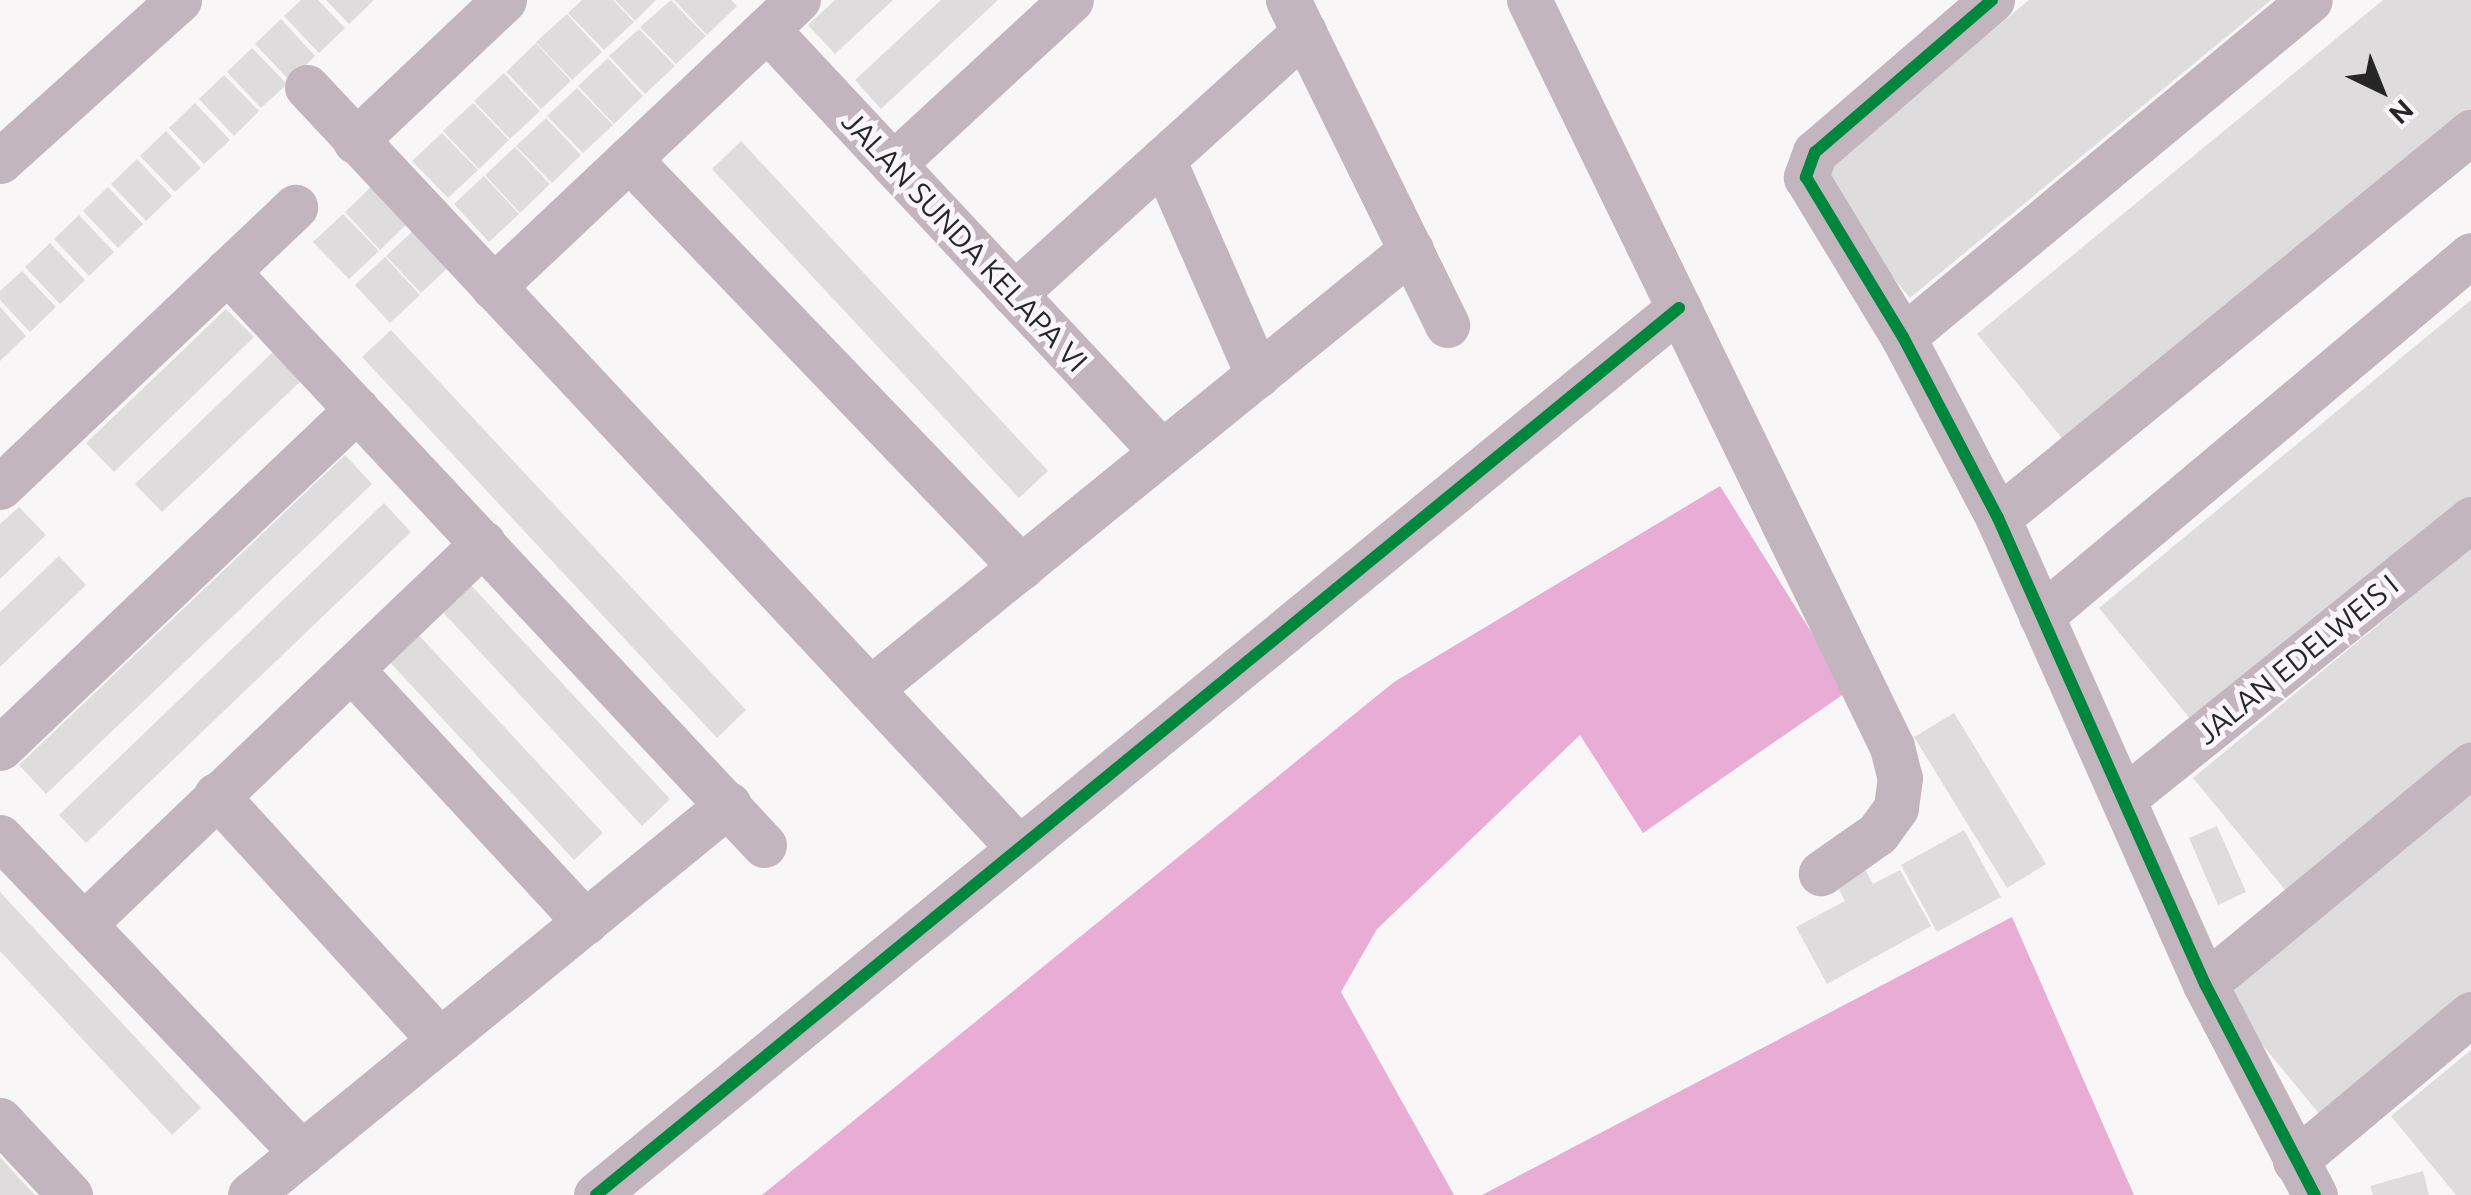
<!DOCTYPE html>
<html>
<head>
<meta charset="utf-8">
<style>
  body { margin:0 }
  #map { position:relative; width:2471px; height:1195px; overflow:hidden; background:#f8f6f7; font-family:Ubuntu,sans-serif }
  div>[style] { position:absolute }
  .water>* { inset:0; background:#e8acd5 }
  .building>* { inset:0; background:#dedcdd }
  .street>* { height:45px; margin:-22.5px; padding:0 22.5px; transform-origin:22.5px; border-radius:22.5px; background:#c2b5bd }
  .cycleway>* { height:12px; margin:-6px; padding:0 6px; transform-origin:6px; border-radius:6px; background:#00873e }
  span { translate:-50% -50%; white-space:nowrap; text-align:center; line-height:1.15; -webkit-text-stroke:10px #f9f5f8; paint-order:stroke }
  .street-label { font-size:30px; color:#272627 }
  .north { position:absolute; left:2331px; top:40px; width:100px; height:100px; -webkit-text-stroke:8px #f9f5f8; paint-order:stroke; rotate:137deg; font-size:28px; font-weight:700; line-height:40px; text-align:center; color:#272627 }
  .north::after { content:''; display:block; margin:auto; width:35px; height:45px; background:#272627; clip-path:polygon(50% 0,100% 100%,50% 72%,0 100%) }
</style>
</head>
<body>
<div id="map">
  <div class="water">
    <div style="clip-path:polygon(1720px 486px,1848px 691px,1643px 833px,1580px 735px,1377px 929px,1341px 992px,1454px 1195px,762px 1195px,1394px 682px)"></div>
    <div style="clip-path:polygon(2012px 917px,2134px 1195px,1482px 1195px)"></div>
  </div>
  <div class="building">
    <div style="clip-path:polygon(301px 0,318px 0,345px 28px,319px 53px,284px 16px)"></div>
    <div style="clip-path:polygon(326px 0,374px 0,349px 24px)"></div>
    <div style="clip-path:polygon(582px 0,613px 0,634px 22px,604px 50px,568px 13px)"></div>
    <div style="clip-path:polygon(615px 0,656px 0,635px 21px)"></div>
    <div style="clip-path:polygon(671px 0,706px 36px,676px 64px,640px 27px)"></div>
    <div style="clip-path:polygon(674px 0,731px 0,737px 6px,707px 35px)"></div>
    <div style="clip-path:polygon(835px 0,893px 0,835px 54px,808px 25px)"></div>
    <div style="clip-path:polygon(941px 0,998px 0,881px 109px,855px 80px)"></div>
    <div style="clip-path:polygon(2029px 0,2271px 0,1910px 298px,1813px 179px)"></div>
    <div style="clip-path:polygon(2383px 0,2471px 0,2471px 127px,2074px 453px,1977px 334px)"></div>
    <div style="clip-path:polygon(567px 14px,602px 52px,572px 80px,536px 42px)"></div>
    <div style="clip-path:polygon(281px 19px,315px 56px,290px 81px,255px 44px)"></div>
    <div style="clip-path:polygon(639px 29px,675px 66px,645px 94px,609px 56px)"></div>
    <div style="clip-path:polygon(536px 43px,571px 81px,541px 109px,506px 72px)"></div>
    <div style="clip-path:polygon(252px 48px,287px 84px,261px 108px,227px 72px)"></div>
    <div style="clip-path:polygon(608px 58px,643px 96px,614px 124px,578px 86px)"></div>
    <div style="clip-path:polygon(504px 73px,540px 111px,510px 139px,474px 101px)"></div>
    <div style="clip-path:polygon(224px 75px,259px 111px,234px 136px,199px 99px)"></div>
    <div style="clip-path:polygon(577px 88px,613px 125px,583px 153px,547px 116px)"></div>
    <div style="clip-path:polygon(195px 103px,230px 140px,204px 164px,169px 128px)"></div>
    <div style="clip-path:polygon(473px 103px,509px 140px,479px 169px,443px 131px)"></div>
    <div style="clip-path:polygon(546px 118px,581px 155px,552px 183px,516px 146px)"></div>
    <div style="clip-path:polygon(166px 131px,201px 168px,175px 192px,140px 156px)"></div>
    <div style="clip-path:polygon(442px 133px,478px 170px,448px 198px,412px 161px)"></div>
    <div style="clip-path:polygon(741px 141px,1048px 471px,1019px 498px,712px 169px)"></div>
    <div style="clip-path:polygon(515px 147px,550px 184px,520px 213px,485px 175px)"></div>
    <div style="clip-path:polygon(137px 159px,172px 196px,146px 221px,111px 184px)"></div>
    <div style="clip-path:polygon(484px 176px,519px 214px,489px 242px,454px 204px)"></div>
    <div style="clip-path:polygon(374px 184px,410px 221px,380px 250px,345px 212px)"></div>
    <div style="clip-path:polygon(108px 187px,143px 224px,118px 248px,83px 211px)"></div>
    <div style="clip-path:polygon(343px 214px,379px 251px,349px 279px,313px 242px)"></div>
    <div style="clip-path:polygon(79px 215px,114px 252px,89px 276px,54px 239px)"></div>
    <div style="clip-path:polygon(416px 228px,451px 265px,421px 293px,386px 256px)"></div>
    <div style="clip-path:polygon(50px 243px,85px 280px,60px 304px,25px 267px)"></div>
    <div style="clip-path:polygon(385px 257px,420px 295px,390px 323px,355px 285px)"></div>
    <div style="clip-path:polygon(22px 271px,56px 307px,30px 332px,0 300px,0 291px)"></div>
    <div style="clip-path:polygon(2471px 300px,2471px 500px,2196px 726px,2099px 608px)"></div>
    <div style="clip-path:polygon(0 307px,26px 336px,0 361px)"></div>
    <div style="clip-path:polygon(226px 309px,254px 337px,114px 472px,86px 443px)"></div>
    <div style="clip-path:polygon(391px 330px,746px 710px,717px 738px,362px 357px)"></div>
    <div style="clip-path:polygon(275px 350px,303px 379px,162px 512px,135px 484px)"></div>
    <div style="clip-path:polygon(345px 455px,372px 484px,46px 794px,19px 765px)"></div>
    <div style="clip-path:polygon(384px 503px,411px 532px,86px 843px,59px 815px)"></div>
    <div style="clip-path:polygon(19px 507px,46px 535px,0 579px,0 524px)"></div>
    <div style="clip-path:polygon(2471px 548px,2471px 747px,2290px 896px,2193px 778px)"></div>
    <div style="clip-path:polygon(59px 556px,86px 585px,0 667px,0 612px)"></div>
    <div style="clip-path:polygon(468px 582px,670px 799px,642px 826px,440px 609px)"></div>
    <div style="clip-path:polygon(414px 630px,603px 833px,574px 860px,385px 657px)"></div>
    <div style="clip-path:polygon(1954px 713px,2046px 864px,2007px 888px,1914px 737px)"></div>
    <div style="clip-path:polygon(2471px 793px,2471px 993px,2321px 1116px,2223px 997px)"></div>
    <div style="clip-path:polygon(2217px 826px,2246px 892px,2218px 905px,2189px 838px)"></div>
    <div style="clip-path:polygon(1964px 830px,2001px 897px,1937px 932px,1901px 865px)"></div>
    <div style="clip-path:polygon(1864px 868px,1873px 884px,1900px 870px,1931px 926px,1827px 984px,1796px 927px,1845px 901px,1836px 884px)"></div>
    <div style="clip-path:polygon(0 892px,201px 1108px,172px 1135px,0 951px)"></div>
    <div style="clip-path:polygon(2471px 1050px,2471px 1195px,2456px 1195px,2391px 1116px)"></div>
    <div style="clip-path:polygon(0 1157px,18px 1177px,35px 1195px,0 1195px)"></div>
    <div style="clip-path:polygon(2423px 1171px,2429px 1195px,2373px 1195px,2370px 1186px)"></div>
  </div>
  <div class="street">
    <div style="left:1288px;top:0;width:362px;rotate:63.9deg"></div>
    <div style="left:1529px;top:0;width:831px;rotate:64.08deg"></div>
    <div style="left:1892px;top:747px;width:32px;rotate:76deg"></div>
    <div style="left:1900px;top:778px;width:30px;rotate:98deg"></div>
    <div style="left:1896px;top:808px;width:31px;rotate:126deg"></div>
    <div style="left:1878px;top:833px;width:70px;rotate:144.9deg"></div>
    <div style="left:1992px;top:0;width:233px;rotate:139.3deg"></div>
    <div style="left:1815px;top:152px;width:27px;rotate:110deg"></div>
    <div style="left:1806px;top:177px;width:187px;rotate:58.8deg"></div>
    <div style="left:1903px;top:337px;width:204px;rotate:62.3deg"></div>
    <div style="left:1998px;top:518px;width:510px;rotate:66.05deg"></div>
    <div style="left:2205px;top:984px;width:238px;rotate:62.5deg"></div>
    <div style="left:767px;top:29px;width:579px;rotate:46.96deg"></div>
    <div style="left:307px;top:87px;width:1042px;rotate:46.91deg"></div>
    <div style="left:355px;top:141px;width:205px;rotate:-43.4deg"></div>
    <div style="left:629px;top:159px;width:566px;rotate:46.15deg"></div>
    <div style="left:1163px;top:159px;width:236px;rotate:66.3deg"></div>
    <div style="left:0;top:161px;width:241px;rotate:-42deg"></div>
    <div style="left:893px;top:164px;width:242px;rotate:-42.7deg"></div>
    <div style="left:227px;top:271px;width:786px;rotate:46.91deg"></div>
    <div style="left:493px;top:287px;width:419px;rotate:-43.3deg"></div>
    <div style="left:1014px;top:294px;width:391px;rotate:-42.1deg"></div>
    <div style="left:1903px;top:337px;width:528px;rotate:-39.63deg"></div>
    <div style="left:0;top:487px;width:407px;rotate:-43.5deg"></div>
    <div style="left:1998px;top:518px;width:611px;rotate:-39.22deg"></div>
    <div style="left:2041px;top:616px;width:561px;rotate:-40.01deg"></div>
    <div style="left:351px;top:669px;width:345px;rotate:47.2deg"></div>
    <div style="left:870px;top:689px;width:697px;rotate:-39.06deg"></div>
    <div style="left:0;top:748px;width:492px;rotate:-43.5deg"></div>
    <div style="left:216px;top:795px;width:332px;rotate:47.6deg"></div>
    <div style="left:2123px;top:799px;width:447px;rotate:-38.8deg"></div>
    <div style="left:0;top:837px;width:437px;rotate:46.3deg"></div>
    <div style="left:84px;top:924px;width:552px;rotate:-43.68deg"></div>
    <div style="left:2205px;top:984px;width:345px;rotate:-39.5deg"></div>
    <div style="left:0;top:1120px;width:103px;rotate:47deg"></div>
    <div style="left:2295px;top:1161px;width:229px;rotate:-39.9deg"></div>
    <div style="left:250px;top:1195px;width:618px;rotate:-39.22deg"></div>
    <div style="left:596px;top:1195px;width:1400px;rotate:-39.32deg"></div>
  </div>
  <div class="cycleway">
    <div style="left:1992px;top:0;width:233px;rotate:139.3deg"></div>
    <div style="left:1815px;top:152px;width:27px;rotate:110deg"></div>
    <div style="left:1806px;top:177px;width:187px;rotate:58.8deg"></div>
    <div style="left:1903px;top:337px;width:204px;rotate:62.3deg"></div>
    <div style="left:1998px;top:518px;width:510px;rotate:66.05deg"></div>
    <div style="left:2205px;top:984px;width:238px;rotate:62.5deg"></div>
    <div style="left:596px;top:1195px;width:1400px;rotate:-39.32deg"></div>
  </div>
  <div class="street-label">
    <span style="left:965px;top:241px;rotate:47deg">JALAN SUNDA KELAPA VI</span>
    <span style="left:2297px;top:659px;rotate:-39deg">JALAN EDELWEIS I</span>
  </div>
  <div class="north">N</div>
</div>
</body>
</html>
